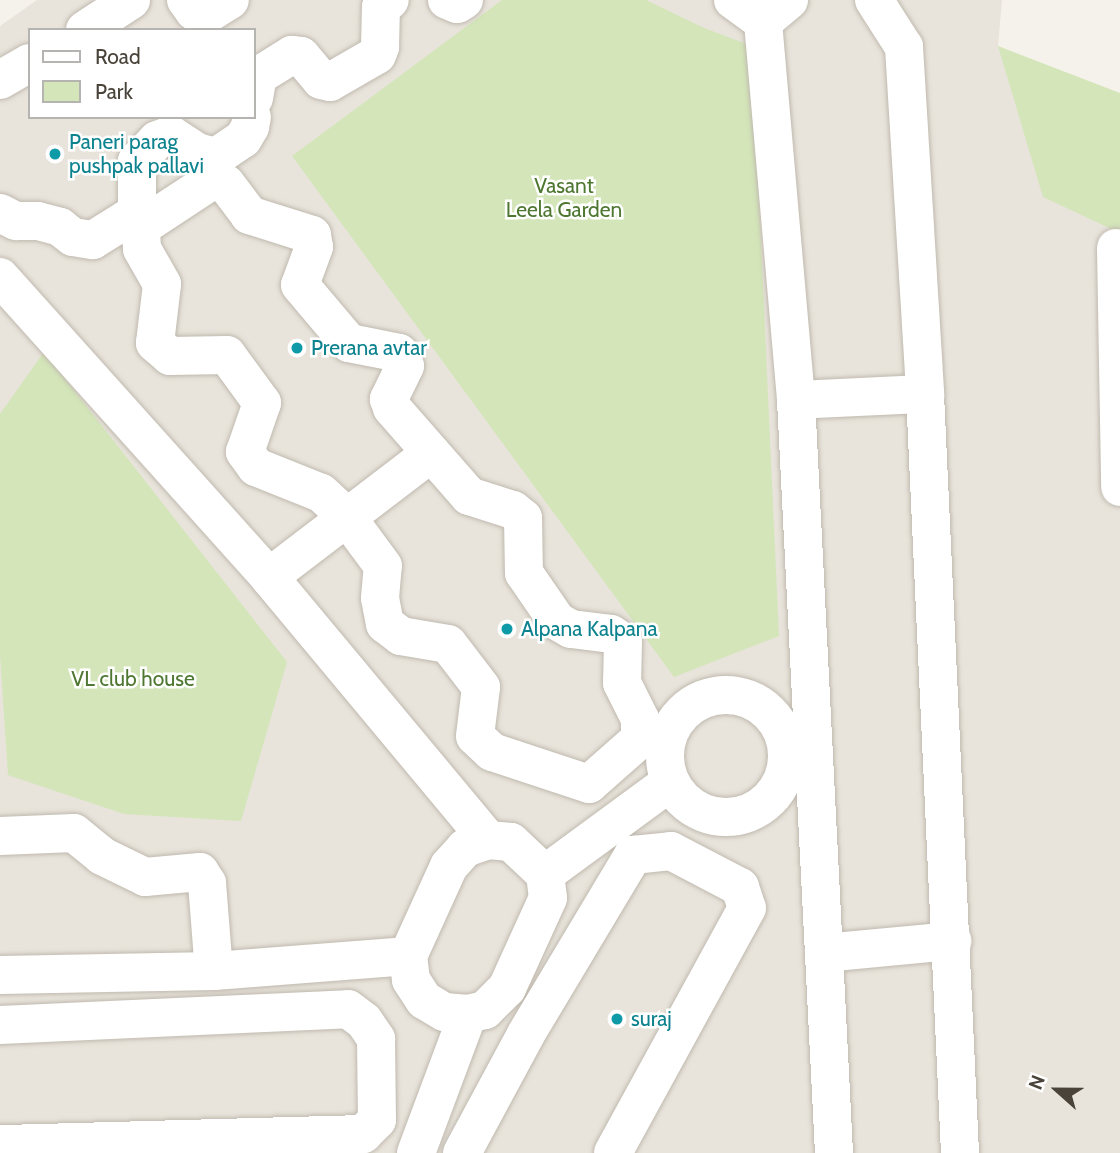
<!DOCTYPE html>
<html>
<head>
<meta charset="utf-8">
<style>
  body { margin:0 }
  #map { position:relative; width:1120px; height:1153px; overflow:hidden; background:#f5f2ec; font-family:Cabin,sans-serif }
  div>[style] { position:absolute }
  .residential>* { inset:0; background:#e8e4db }
  .green>* { inset:0; background:#d3e5b9 }
  .roads { filter:drop-shadow(0 0 2px #c0b9af) drop-shadow(0 0 2px #c0b9af) }
  .minor>* { height:38px; margin:-19px; padding:0 19px; transform-origin:19px; border-radius:19px; background:#fff }
  .minor>.ring { margin:-19px; padding:0; box-sizing:content-box; background:none; border:38px solid #fff; border-radius:50% }
  .dots>* { width:19px; height:19px; translate:-50% -50%; box-sizing:border-box; border:4px solid #fff; border-radius:50% }
  span { translate:-50% -50%; white-space:nowrap; text-align:center; line-height:1.15; -webkit-text-stroke:5px #fff; paint-order:stroke }
  .culture-label { font-size:21px; color:#0d838f }
  .left { translate:0 -50%; text-align:left }
  .park-label { font-size:21px; color:#4e7731 }
  .legend { position:absolute; left:28px; top:28px; width:228px; height:91px; box-sizing:border-box; background:#fff; border:2px solid #b6b4b0; margin:0; padding:9px 12px; list-style:none; font-size:21px; color:#49433a }
  .legend li { display:flex; align-items:center; gap:14px; height:35px }
  .legend b { width:35px; border:2px solid #b6b4b0 }
  .north { position:absolute; left:1022px; top:1055px; width:70px; height:70px; -webkit-text-stroke:5px #fff; paint-order:stroke; rotate:291deg; font-size:19px; font-weight:700; line-height:28px; text-align:center; color:#49433a }
  .north::after { content:''; display:block; margin:auto; width:24px; height:32px; background:#49433a; clip-path:polygon(50% 0,100% 100%,50% 72%,0 100%) }
</style>
</head>
<body>
<div id="map">
  <div class="residential">
    <div style="clip-path:polygon(evenodd,37px 0,1002px 0,998px 46px,1120px 233px,1120px 1153px,0 1153px,0 26px,37px 0,30px 30px,254px 30px,254px 117px,30px 117px,30px 30px)"></div>
  </div>
  <div class="green">
    <div style="clip-path:polygon(502px 0,646px 0,704px 28px,752px 46px,779px 636px,674px 677px,292px 156px)"></div>
    <div style="clip-path:polygon(998px 46px,1120px 93px,1120px 233px,1043px 197px)"></div>
    <div style="clip-path:polygon(44px 352px,287px 662px,241px 821px,124px 814px,8px 775px,0 655px,0 414px)"></div>
  </div>
  <div class="roads">
    <div class="minor">
      <div style="left:186px;top:0;width:14px;rotate:54deg"></div>
      <div style="left:194px;top:11px;width:13px;rotate:18deg"></div>
      <div style="left:206px;top:15px;width:28px;rotate:-32deg"></div>
      <div style="left:447px;top:0;width:11px;rotate:22deg"></div>
      <div style="left:457px;top:4px;width:8px;rotate:-30deg"></div>
      <div style="left:733px;top:0;width:37px;rotate:36deg"></div>
      <div style="left:763px;top:22px;width:379px;rotate:85deg"></div>
      <div style="left:796px;top:400px;width:754px;rotate:87.11deg"></div>
      <div style="left:874px;top:0;width:56px;rotate:57.4deg"></div>
      <div style="left:904px;top:47px;width:348px;rotate:86.5deg"></div>
      <div style="left:925px;top:394px;width:760px;rotate:87.36deg"></div>
      <div style="left:763px;top:22px;width:34px;rotate:-40deg"></div>
      <div style="left:85px;top:30px;width:55px;rotate:-33.1deg"></div>
      <div style="left:0;top:80px;width:34px;rotate:-30deg"></div>
      <div style="left:254px;top:98px;width:22px;rotate:-80deg"></div>
      <div style="left:258px;top:76px;width:40px;rotate:-32deg"></div>
      <div style="left:292px;top:55px;width:9px;rotate:6deg"></div>
      <div style="left:301px;top:56px;width:31px;rotate:50deg"></div>
      <div style="left:321px;top:80px;width:9px;rotate:13deg"></div>
      <div style="left:330px;top:82px;width:54px;rotate:-29.9deg"></div>
      <div style="left:377px;top:55px;width:9px;rotate:-69deg"></div>
      <div style="left:380px;top:47px;width:40px;rotate:-88.6deg"></div>
      <div style="left:381px;top:7px;width:11px;rotate:-38deg"></div>
      <div style="left:211px;top:181px;width:15px;rotate:11deg"></div>
      <div style="left:226px;top:184px;width:39px;rotate:53deg"></div>
      <div style="left:249px;top:215px;width:66px;rotate:17.6deg"></div>
      <div style="left:312px;top:235px;width:12px;rotate:81deg"></div>
      <div style="left:314px;top:247px;width:40px;rotate:110.2deg"></div>
      <div style="left:300px;top:285px;width:76px;rotate:49.8deg"></div>
      <div style="left:349px;top:343px;width:51px;rotate:11.3deg"></div>
      <div style="left:399px;top:353px;width:14px;rotate:65deg"></div>
      <div style="left:405px;top:366px;width:37px;rotate:116deg"></div>
      <div style="left:389px;top:399px;width:9px;rotate:72deg"></div>
      <div style="left:392px;top:408px;width:117px;rotate:48.8deg"></div>
      <div style="left:469px;top:496px;width:46px;rotate:17.7deg"></div>
      <div style="left:513px;top:510px;width:13px;rotate:39deg"></div>
      <div style="left:523px;top:518px;width:55px;rotate:89deg"></div>
      <div style="left:524px;top:573px;width:58px;rotate:55.5deg"></div>
      <div style="left:557px;top:621px;width:16px;rotate:30deg"></div>
      <div style="left:571px;top:629px;width:40px;rotate:7.1deg"></div>
      <div style="left:611px;top:634px;width:14px;rotate:34deg"></div>
      <div style="left:623px;top:642px;width:41px;rotate:91.4deg"></div>
      <div style="left:622px;top:683px;width:40px;rotate:63.4deg"></div>
      <div style="left:640px;top:719px;width:20px;rotate:90deg"></div>
      <div style="left:640px;top:739px;width:68px;rotate:138.6deg"></div>
      <div style="left:589px;top:784px;width:102px;rotate:-161.7deg"></div>
      <div style="left:492px;top:752px;width:23px;rotate:-137deg"></div>
      <div style="left:475px;top:736px;width:49px;rotate:-83deg"></div>
      <div style="left:481px;top:687px;width:54px;rotate:-127.5deg"></div>
      <div style="left:448px;top:644px;width:48px;rotate:-170.3deg"></div>
      <div style="left:401px;top:636px;width:20px;rotate:-143deg"></div>
      <div style="left:385px;top:624px;width:26px;rotate:-101deg"></div>
      <div style="left:380px;top:598px;width:32px;rotate:-85deg"></div>
      <div style="left:383px;top:566px;width:62px;rotate:-126.5deg"></div>
      <div style="left:346px;top:516px;width:34px;rotate:-137deg"></div>
      <div style="left:321px;top:493px;width:70px;rotate:-158.2deg"></div>
      <div style="left:256px;top:467px;width:19px;rotate:-126deg"></div>
      <div style="left:245px;top:452px;width:52px;rotate:-70.9deg"></div>
      <div style="left:262px;top:403px;width:59px;rotate:-126.1deg"></div>
      <div style="left:227px;top:355px;width:57px;rotate:179deg"></div>
      <div style="left:170px;top:356px;width:20px;rotate:-139deg"></div>
      <div style="left:155px;top:343px;width:59px;rotate:-83.2deg"></div>
      <div style="left:162px;top:284px;width:40px;rotate:-119.7deg"></div>
      <div style="left:142px;top:249px;width:22px;rotate:-93deg"></div>
      <div style="left:141px;top:227px;width:84px;rotate:-33.3deg"></div>
      <div style="left:0;top:213px;width:18px;rotate:27deg"></div>
      <div style="left:16px;top:221px;width:22px"></div>
      <div style="left:38px;top:221px;width:23px;rotate:15deg"></div>
      <div style="left:60px;top:227px;width:16px;rotate:38deg"></div>
      <div style="left:73px;top:237px;width:20px;rotate:9deg"></div>
      <div style="left:93px;top:240px;width:47px;rotate:-32deg"></div>
      <div style="left:133px;top:215px;width:11px;rotate:-68deg"></div>
      <div style="left:137px;top:205px;width:44px;rotate:-90deg"></div>
      <div style="left:137px;top:161px;width:29px;rotate:-46deg"></div>
      <div style="left:157px;top:140px;width:15px;rotate:-20deg"></div>
      <div style="left:171px;top:135px;width:31px;rotate:33deg"></div>
      <div style="left:197px;top:152px;width:20px;rotate:15deg"></div>
      <div style="left:216px;top:157px;width:32px;rotate:-34deg"></div>
      <div style="left:243px;top:139px;width:14px;rotate:-60deg"></div>
      <div style="left:250px;top:127px;width:10px;rotate:-79deg"></div>
      <div style="left:1116px;top:248px;width:239px;rotate:89deg"></div>
      <div style="left:0;top:277px;width:403px;rotate:48.1deg"></div>
      <div style="left:269px;top:577px;width:342px;rotate:50.2deg"></div>
      <div style="left:796px;top:400px;width:129px;rotate:-2.7deg"></div>
      <div style="left:269px;top:577px;width:204px;rotate:-37.4deg"></div>
      <div class="ring" style="left:665px;top:695px;width:84px;height:84px"></div>
      <div style="left:0;top:836px;width:74px;rotate:-2.3deg"></div>
      <div style="left:74px;top:833px;width:36px;rotate:39deg"></div>
      <div style="left:102px;top:856px;width:48px;rotate:26deg"></div>
      <div style="left:145px;top:877px;width:55px;rotate:-5.2deg"></div>
      <div style="left:200px;top:872px;width:13px;rotate:58deg"></div>
      <div style="left:207px;top:883px;width:88px;rotate:85.5deg"></div>
      <div style="left:488px;top:840px;width:23px;rotate:5deg"></div>
      <div style="left:511px;top:842px;width:47px;rotate:43.3deg"></div>
      <div style="left:545px;top:874px;width:24px;rotate:83deg"></div>
      <div style="left:548px;top:898px;width:99px;rotate:114.5deg"></div>
      <div style="left:507px;top:988px;width:31px;rotate:135deg"></div>
      <div style="left:485px;top:1010px;width:17px;rotate:167deg"></div>
      <div style="left:468px;top:1014px;width:24px;rotate:-175deg"></div>
      <div style="left:444px;top:1012px;width:23px;rotate:-149deg"></div>
      <div style="left:424px;top:1000px;width:24px;rotate:-123deg"></div>
      <div style="left:411px;top:980px;width:24px;rotate:-97deg"></div>
      <div style="left:408px;top:956px;width:99px;rotate:-65.5deg"></div>
      <div style="left:449px;top:866px;width:24px;rotate:-48deg"></div>
      <div style="left:465px;top:848px;width:24px;rotate:-19deg"></div>
      <div style="left:545px;top:874px;width:154px;rotate:-36.3deg"></div>
      <div style="left:824px;top:953px;width:129px;rotate:-5.4deg"></div>
      <div style="left:0;top:975px;width:214px;rotate:-1.1deg"></div>
      <div style="left:214px;top:971px;width:195px;rotate:-4.4deg"></div>
      <div style="left:0;top:1025px;width:348px;rotate:-2.6deg"></div>
      <div style="left:348px;top:1009px;width:20px;rotate:37deg"></div>
      <div style="left:364px;top:1021px;width:22px;rotate:56deg"></div>
      <div style="left:376px;top:1039px;width:81px;rotate:89.3deg"></div>
      <div style="left:377px;top:1120px;width:20px;rotate:135deg"></div>
      <div style="left:363px;top:1134px;width:363px;rotate:178.4deg"></div>
      <div style="left:416px;top:1153px;width:148px;rotate:-69.5deg"></div>
      <div style="left:462px;top:1153px;width:135px;rotate:-61.7deg"></div>
      <div style="left:526px;top:1034px;width:209px;rotate:-59.1deg"></div>
      <div style="left:633px;top:855px;width:38px;rotate:-6deg"></div>
      <div style="left:671px;top:851px;width:78px;rotate:27.6deg"></div>
      <div style="left:740px;top:887px;width:22px;rotate:72deg"></div>
      <div style="left:747px;top:908px;width:279px;rotate:118.7deg"></div>
    </div>
  </div>
  <div class="dots">
    <div style="left:55px;top:154px;background:#0f9aa8"></div>
    <div style="left:297px;top:348px;background:#0f9aa8"></div>
    <div style="left:507px;top:629px;background:#0f9aa8"></div>
    <div style="left:617px;top:1019px;background:#0f9aa8"></div>
  </div>
  <div class="culture-label">
    <span class="left" style="left:69px;top:154px">Paneri parag<br>pushpak pallavi</span>
    <span class="left" style="left:311px;top:348px">Prerana avtar</span>
    <span class="left" style="left:521px;top:629px">Alpana Kalpana</span>
    <span class="left" style="left:631px;top:1019px">suraj</span>
  </div>
  <div class="park-label">
    <span style="left:564px;top:198px">Vasant<br>Leela Garden</span>
    <span style="left:133px;top:679px">VL club house</span>
  </div>
  <ul class="legend">
  <li><b style="height:9px;background:#fff"></b>Road</li>
  <li><b style="height:19px;background:#d3e5b9"></b>Park</li>
  </ul>
  <div class="north">N</div>
</div>
</body>
</html>
